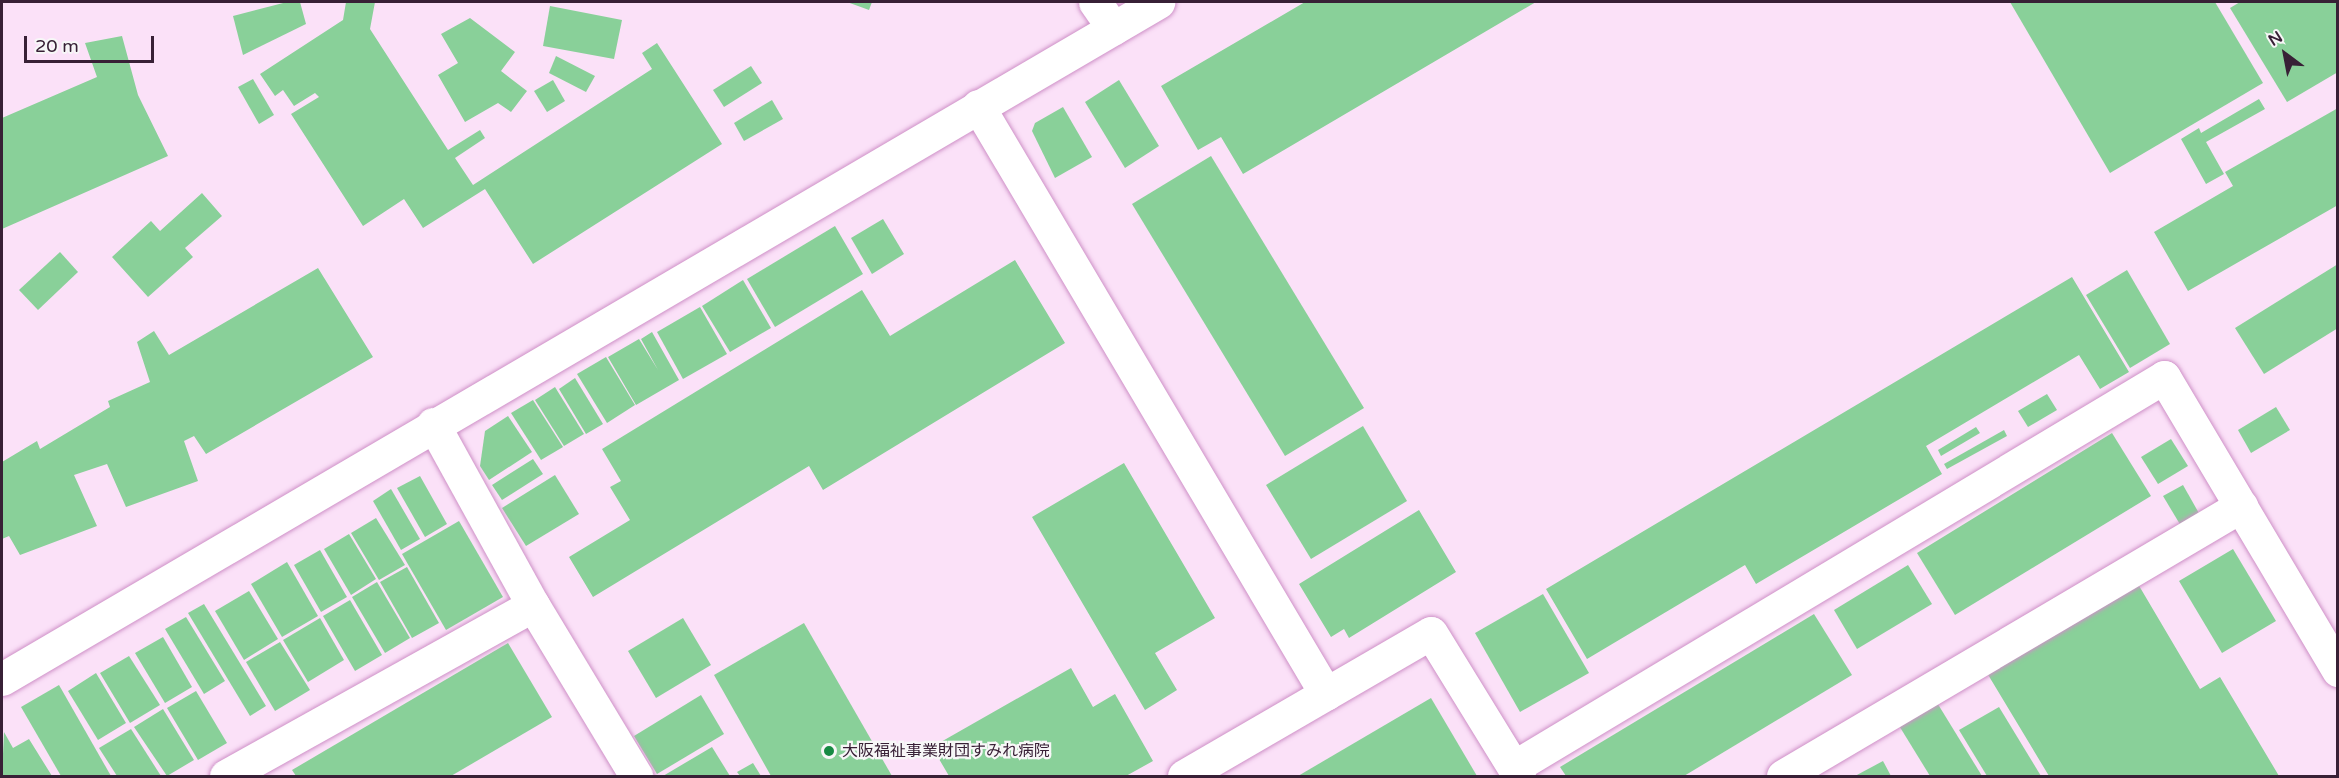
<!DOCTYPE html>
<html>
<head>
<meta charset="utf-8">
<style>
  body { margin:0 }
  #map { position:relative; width:2339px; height:778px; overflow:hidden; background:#fbe1f8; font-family:"Varela Round","Noto Sans JP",sans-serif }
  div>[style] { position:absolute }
  .building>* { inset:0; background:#89d099 }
  .roads { filter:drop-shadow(0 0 2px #ce90c7) drop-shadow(0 0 2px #ce90c7) }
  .street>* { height:33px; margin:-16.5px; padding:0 16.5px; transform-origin:16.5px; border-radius:16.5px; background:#fff }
  .secondary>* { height:33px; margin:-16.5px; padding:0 16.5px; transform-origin:16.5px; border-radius:16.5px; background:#fff }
  .dots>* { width:16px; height:16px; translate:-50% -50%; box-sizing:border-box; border:3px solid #f7f7f7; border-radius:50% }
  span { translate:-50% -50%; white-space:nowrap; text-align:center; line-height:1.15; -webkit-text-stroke:4.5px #f7f7f7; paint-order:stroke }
  .poi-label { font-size:16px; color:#382036 }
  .left { translate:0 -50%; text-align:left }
  .frame { position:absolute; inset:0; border:3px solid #382036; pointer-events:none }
  .north { position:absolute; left:2255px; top:24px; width:60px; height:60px; -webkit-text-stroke:4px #f7f7f7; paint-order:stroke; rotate:328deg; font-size:16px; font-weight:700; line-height:24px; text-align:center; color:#382036 }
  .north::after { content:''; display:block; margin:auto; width:21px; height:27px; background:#382036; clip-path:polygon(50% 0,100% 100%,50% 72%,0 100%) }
  .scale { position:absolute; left:24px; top:36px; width:130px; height:27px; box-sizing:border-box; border:3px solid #382036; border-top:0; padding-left:8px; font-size:18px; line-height:21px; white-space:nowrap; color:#382036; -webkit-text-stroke:4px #f7f7f7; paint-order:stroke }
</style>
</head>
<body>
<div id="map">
  <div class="building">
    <div style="clip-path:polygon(287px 2px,300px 2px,306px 24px,243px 55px,233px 16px)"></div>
    <div style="clip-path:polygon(346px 2px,375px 2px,370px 29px,448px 150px,480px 130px,485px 138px,455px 158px,473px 185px,652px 69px,642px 53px,657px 43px,722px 144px,533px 264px,485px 189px,423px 228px,404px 199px,363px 226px,291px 114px,319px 97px,315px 93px,294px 106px,283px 90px,275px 96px,260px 74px,343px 20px)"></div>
    <div style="clip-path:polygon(847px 2px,872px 2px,869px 10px)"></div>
    <div style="clip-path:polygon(1305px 2px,1536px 2px,1243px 174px,1221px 137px,1198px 150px,1161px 86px)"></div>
    <div style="clip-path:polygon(2010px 2px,2215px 2px,2263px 83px,2110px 173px)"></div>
    <div style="clip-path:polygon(2240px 2px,2338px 2px,2338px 72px,2287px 102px,2230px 8px)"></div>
    <div style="clip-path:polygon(550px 6px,622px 20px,614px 59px,543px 46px)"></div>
    <div style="clip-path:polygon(470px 18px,515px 52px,501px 71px,527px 91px,511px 112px,498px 103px,465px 122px,438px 75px,458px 63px,441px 34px)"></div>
    <div style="clip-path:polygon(122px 36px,138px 95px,168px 156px,2px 229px,2px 118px,97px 77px,85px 43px)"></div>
    <div style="clip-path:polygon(556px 56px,595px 76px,586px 92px,549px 73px)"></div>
    <div style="clip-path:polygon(751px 66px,762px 83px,724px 107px,713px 90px)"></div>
    <div style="clip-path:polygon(253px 79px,274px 115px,259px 124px,238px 87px)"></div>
    <div style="clip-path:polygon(553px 80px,565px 101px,547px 112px,534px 91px)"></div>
    <div style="clip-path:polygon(1119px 80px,1159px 146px,1125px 168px,1085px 102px)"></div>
    <div style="clip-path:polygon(2259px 99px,2265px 109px,2206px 142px,2224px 174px,2206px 184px,2181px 139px,2199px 128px,2201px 133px)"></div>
    <div style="clip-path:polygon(772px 100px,783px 119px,744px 141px,734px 123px)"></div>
    <div style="clip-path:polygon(1063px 107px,1092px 157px,1055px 178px,1032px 131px,1035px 123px)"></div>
    <div style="clip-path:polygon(2338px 108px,2338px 205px,2188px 291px,2154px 232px,2233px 186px,2225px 172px)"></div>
    <div style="clip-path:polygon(1211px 156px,1364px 408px,1285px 456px,1132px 204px)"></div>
    <div style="clip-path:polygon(202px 193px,222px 216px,185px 248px,193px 257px,148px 297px,112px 257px,151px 221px,160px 231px)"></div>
    <div style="clip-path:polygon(883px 219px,904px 254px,872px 274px,851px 238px)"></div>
    <div style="clip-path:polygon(835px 226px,863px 274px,775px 327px,747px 279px)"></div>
    <div style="clip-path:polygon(60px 252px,78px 272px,38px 310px,19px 290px)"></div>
    <div style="clip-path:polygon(1015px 260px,1065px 343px,823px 490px,809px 466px,593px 597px,569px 557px,630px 520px,610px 487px,621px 481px,602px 449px,862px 290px,890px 336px)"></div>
    <div style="clip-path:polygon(2338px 264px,2338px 328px,2264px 374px,2235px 328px)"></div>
    <div style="clip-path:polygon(318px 268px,373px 357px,206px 454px,194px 436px,184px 441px,198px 481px,126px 507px,107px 464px,74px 475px,97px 526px,20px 555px,9px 536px,2px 539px,2px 462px,37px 441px,40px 449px,110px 407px,108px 401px,150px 382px,137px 342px,154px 331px,169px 355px)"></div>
    <div style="clip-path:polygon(2127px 270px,2170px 344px,2130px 368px,2086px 295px)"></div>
    <div style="clip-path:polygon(2072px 277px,2129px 372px,2100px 389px,2079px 355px,1926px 446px,1942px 474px,1756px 584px,1745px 565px,1587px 659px,1546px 589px)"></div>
    <div style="clip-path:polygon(743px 280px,771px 328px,730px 352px,702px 306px)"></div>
    <div style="clip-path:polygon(700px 307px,727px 354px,683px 379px,657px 332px)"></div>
    <div style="clip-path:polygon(652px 332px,679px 380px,636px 405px,608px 357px,639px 339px,658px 370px,641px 339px)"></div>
    <div style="clip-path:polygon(606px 357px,635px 405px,607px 423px,577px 374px)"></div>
    <div style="clip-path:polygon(575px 378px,603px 424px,586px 434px,559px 389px)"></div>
    <div style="clip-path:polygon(555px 387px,584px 434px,564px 446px,535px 400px)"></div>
    <div style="clip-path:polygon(2047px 394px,2057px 410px,2028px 427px,2018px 411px)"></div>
    <div style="clip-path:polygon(533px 400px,563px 447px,541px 460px,511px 413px)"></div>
    <div style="clip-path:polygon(2276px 407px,2290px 430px,2251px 453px,2238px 430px)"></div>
    <div style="clip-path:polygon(508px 416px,532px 452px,489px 480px,480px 466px,485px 431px)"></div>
    <div style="clip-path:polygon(1363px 426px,1407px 501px,1311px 559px,1266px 485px)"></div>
    <div style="clip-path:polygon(1976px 427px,1980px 433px,1941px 456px,1938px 450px)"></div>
    <div style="clip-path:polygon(2004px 430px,2007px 436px,1947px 469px,1944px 464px)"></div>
    <div style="clip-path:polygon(2112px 433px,2151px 496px,1955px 615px,1917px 553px)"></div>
    <div style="clip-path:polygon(2171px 439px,2188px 466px,2158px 484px,2141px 457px)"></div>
    <div style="clip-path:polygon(533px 459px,543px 474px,502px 500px,492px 485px)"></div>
    <div style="clip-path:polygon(1124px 463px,1215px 618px,1155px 653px,1177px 690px,1145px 710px,1032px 517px)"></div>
    <div style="clip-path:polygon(555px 475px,579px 514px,526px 546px,502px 508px)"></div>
    <div style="clip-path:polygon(420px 476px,447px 524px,425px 537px,397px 488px)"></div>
    <div style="clip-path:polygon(2183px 485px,2200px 515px,2181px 526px,2163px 496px)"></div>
    <div style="clip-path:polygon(391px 489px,420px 539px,401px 550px,373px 501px)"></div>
    <div style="clip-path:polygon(1419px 510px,1456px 572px,1349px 638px,1344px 629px,1331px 637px,1299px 584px)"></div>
    <div style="clip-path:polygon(376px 518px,405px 565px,379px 580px,351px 533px)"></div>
    <div style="clip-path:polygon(459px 521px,503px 597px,446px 630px,402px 554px)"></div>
    <div style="clip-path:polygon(349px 534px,376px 579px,351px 595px,324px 549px)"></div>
    <div style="clip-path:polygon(2233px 549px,2276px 621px,2222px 653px,2179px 581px)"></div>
    <div style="clip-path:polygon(320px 550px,347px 597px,321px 612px,294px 565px)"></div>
    <div style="clip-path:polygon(287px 562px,318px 616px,282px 637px,251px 584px)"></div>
    <div style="clip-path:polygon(1908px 565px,1932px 604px,1857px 649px,1834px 610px)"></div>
    <div style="clip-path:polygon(407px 567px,439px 623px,412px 638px,380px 582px)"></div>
    <div style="clip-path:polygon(377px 582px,410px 638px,385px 653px,352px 597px)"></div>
    <div style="clip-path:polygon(2138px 584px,2200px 689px,2220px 677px,2279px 776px,2049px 776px,1987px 673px)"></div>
    <div style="clip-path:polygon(249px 591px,278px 639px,244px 660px,215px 611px)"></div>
    <div style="clip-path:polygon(1543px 594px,1589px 673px,1520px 712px,1475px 633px)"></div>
    <div style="clip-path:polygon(350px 600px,382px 655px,355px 671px,323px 616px)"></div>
    <div style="clip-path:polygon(204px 604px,266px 706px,250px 716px,188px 613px)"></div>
    <div style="clip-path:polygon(1814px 614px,1852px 675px,1684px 776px,1566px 776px,1560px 767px)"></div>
    <div style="clip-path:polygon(186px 617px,225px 681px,204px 694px,165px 629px)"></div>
    <div style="clip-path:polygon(320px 618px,344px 660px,308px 682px,283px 640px)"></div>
    <div style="clip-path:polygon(683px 618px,711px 665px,656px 698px,628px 651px)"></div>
    <div style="clip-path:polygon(804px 623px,892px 776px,771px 776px,714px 675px)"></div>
    <div style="clip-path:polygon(163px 637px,192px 687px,165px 703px,135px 653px)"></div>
    <div style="clip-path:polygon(280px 642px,310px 690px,275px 711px,246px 662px)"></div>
    <div style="clip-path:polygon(508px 643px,552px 717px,451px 776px,296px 776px,292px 770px)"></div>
    <div style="clip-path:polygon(129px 656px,160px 705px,130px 723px,100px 673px)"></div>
    <div style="clip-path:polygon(1071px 668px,1093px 707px,1115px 694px,1153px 761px,1126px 776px,949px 776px,932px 747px)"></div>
    <div style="clip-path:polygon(96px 673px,126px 723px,98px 740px,68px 691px)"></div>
    <div style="clip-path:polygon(59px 685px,111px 776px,61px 776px,21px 707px)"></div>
    <div style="clip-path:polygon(196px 691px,227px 743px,198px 760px,167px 708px)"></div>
    <div style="clip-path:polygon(701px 695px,724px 734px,657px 774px,634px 736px)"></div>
    <div style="clip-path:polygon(1431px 698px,1477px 776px,1298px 776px)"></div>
    <div style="clip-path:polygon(1936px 701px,1982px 776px,1930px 776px,1898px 724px)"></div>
    <div style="clip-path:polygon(1999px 707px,2041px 776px,1987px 776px,1959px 730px)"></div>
    <div style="clip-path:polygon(163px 709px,194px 760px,167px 776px,134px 727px)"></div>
    <div style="clip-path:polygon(131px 729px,161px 776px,117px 776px,99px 748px)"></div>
    <div style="clip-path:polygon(4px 732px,13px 748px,29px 739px,52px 776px,2px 776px)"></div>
    <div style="clip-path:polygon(712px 747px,730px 776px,663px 776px)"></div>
    <div style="clip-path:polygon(1883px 761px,1891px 776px,1855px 776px)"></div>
    <div style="clip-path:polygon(753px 763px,761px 776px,740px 776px,737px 772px)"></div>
  </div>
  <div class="roads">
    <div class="street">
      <div style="left:1095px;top:2px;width:32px;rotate:55deg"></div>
      <div style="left:978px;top:106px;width:683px;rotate:59.38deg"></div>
      <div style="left:2px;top:679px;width:1340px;rotate:-30.35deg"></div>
      <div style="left:1514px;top:767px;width:758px;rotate:-30.96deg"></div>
      <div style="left:2164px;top:377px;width:341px;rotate:59.3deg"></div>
      <div style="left:226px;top:776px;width:351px;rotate:-29.1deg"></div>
      <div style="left:1184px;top:776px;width:285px;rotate:-30.1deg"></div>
      <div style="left:1431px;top:633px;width:168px;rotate:58.4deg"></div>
      <div style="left:1783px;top:776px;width:532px;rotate:-30.52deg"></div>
    </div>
    <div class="secondary">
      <div style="left:433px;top:424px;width:207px;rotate:61.1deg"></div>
      <div style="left:533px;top:605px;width:200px;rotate:58.9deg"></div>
    </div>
  </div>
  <div class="dots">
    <div style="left:829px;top:751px;background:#178a43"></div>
  </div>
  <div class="poi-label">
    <span class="left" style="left:842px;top:751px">大阪福祉事業財団すみれ病院</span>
  </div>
  <div class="frame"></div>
  <div class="north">N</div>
  <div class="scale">20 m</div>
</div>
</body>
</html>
